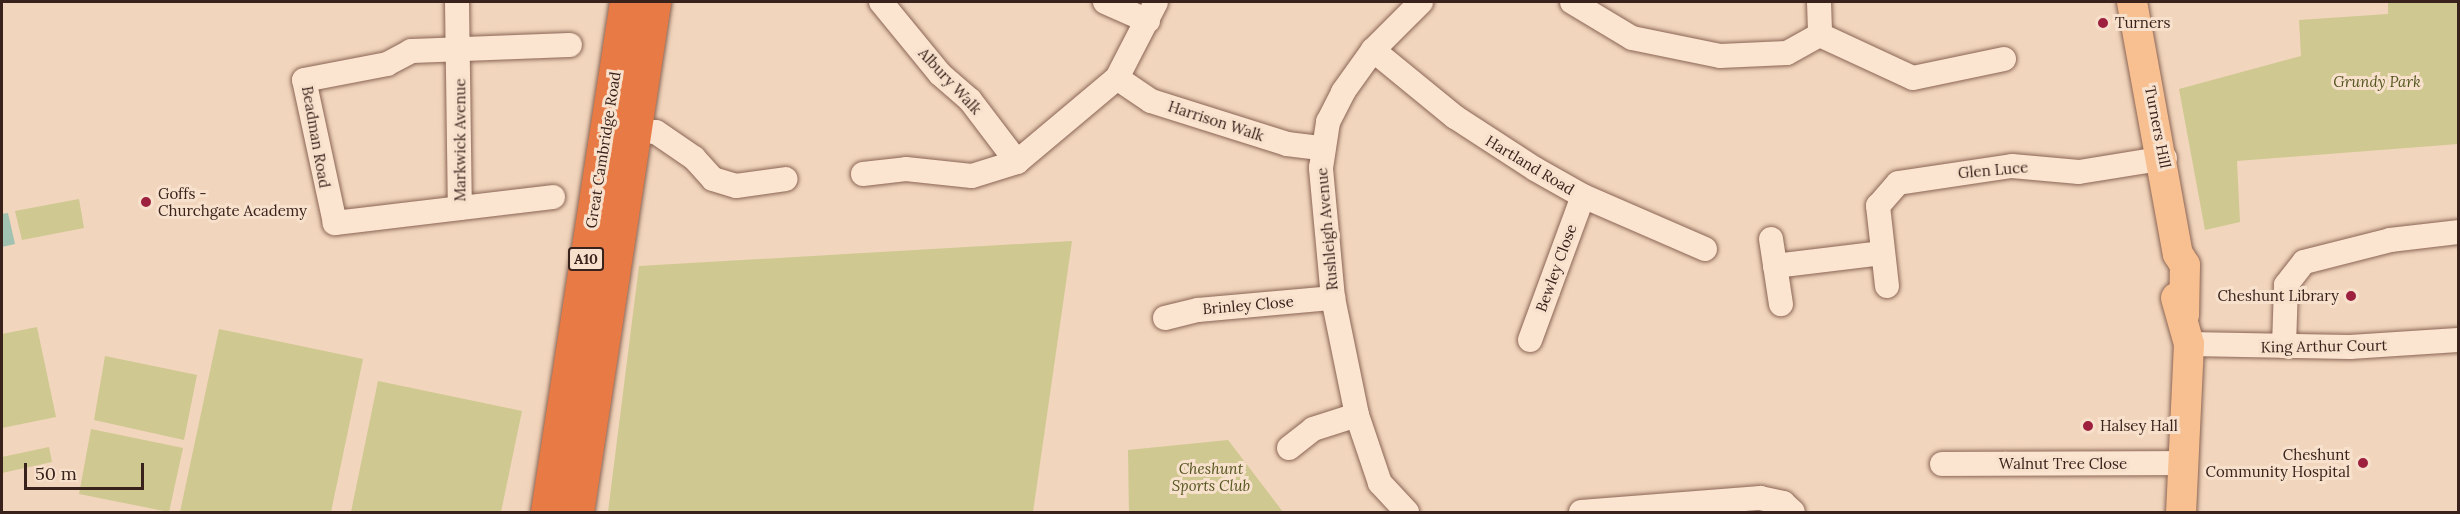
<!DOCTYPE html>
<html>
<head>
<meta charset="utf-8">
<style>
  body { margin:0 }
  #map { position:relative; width:2460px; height:514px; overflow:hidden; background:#f1d5bc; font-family:Lora,serif }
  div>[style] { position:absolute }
  .green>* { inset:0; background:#cfc890 }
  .water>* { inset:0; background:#a1c2b0 }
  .roads { filter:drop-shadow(0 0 2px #8a6555) drop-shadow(0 0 2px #8a6555) }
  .minor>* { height:24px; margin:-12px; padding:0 12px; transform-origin:12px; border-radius:12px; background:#fbe4d0 }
  .major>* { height:30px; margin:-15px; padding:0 15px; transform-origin:15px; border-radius:15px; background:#f8c090 }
  .highway>* { height:33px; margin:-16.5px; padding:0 16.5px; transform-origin:16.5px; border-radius:16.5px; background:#e87b45 }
  .dots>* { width:16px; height:16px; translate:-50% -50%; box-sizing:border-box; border:3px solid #f8e1cc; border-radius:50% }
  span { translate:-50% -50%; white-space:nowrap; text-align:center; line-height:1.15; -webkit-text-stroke:6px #f8e1cc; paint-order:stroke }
  .shield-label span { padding:2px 4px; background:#f8e1cc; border:2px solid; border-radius:4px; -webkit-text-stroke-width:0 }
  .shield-label { font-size:14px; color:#38221b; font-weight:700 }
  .poi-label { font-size:15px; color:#38221b }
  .left { translate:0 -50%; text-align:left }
  .right { translate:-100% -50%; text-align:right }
  .street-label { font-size:15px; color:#38221b }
  .park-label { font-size:15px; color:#545620; font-style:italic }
  .frame { position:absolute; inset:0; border:3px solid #38221b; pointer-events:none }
  .scale { position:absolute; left:24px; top:463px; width:120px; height:27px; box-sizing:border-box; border:3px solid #38221b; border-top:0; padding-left:8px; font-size:18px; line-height:21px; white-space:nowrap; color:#38221b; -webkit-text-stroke:4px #f8e1cc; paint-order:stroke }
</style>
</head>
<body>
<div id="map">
  <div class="green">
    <div style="clip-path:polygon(2388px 2px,2458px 2px,2458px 144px,2237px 161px,2240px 222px,2205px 230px,2179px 89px,2301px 56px,2299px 20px,2388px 14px)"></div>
    <div style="clip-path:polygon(79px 199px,84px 228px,22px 240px,15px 211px)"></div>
    <div style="clip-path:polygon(1072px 241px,1033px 512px,608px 512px,639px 266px)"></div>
    <div style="clip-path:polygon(37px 327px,56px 417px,2px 428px,2px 334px)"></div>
    <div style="clip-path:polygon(219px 329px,363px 359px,331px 512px,180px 512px)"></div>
    <div style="clip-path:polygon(105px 356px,197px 375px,184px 440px,94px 420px)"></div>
    <div style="clip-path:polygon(378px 381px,522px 411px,501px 512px,351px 512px)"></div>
    <div style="clip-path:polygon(91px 429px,183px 448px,169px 512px,79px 494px)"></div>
    <div style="clip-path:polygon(1228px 440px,1283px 512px,1129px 512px,1128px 450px)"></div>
    <div style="clip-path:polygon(49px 447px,52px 462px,2px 473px,2px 457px)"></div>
  </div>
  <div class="water">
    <div style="clip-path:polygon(8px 213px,15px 244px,2px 247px,2px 214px)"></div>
  </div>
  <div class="roads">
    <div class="minor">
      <div style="left:457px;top:2px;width:206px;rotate:89.2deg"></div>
      <div style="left:881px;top:2px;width:93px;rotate:50.7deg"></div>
      <div style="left:940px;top:74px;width:40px;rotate:41deg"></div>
      <div style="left:970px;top:100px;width:78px;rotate:52.8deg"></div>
      <div style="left:1105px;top:2px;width:47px;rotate:23.8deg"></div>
      <div style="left:1572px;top:2px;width:70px;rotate:31deg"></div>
      <div style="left:1632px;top:38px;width:90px;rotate:11.6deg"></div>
      <div style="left:1720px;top:56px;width:67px;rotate:-2.6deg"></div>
      <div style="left:1787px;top:53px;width:38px;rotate:-29deg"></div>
      <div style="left:1820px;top:35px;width:102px;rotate:24.8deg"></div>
      <div style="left:1913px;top:78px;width:93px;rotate:-11.8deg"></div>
      <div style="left:1819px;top:2px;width:33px;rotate:88deg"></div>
      <div style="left:1373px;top:50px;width:106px;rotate:39.3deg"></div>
      <div style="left:1455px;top:117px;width:95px;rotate:33deg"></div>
      <div style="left:1535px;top:169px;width:55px;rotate:29.4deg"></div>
      <div style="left:1583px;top:196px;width:133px;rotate:23.5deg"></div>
      <div style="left:1117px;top:78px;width:41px;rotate:34.1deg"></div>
      <div style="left:1151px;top:101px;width:143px;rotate:17.5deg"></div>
      <div style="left:1287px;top:144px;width:35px;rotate:7deg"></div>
      <div style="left:636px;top:130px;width:20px;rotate:6deg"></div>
      <div style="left:656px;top:132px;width:46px;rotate:34.4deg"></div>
      <div style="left:694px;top:158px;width:28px;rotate:48deg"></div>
      <div style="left:713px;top:179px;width:24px;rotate:17deg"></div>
      <div style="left:736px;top:186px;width:50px;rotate:-8deg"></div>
      <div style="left:863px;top:174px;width:43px;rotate:-6.6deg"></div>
      <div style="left:906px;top:169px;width:66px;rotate:6.1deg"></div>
      <div style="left:972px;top:176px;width:47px;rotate:-17.3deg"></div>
      <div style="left:1017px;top:162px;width:131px;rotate:-40deg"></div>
      <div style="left:1117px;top:78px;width:85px;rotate:-62.8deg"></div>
      <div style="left:553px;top:197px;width:220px;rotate:173.2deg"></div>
      <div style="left:335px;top:223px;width:146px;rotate:-102.2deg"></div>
      <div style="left:304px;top:80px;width:85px;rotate:-10.9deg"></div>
      <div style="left:387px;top:64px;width:27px;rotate:-28deg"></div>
      <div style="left:411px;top:51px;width:159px;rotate:-2.2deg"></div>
      <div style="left:1771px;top:239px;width:66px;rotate:81.3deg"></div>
      <div style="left:1775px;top:266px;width:108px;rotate:-6.9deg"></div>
      <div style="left:1887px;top:286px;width:81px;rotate:-96.4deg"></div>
      <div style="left:1878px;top:206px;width:30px;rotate:-49deg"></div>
      <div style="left:1898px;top:183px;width:115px;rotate:-8.5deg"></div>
      <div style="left:2012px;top:166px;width:67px;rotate:5.1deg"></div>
      <div style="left:2079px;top:172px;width:87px;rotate:-9.2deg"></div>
      <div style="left:1165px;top:318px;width:34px;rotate:-14deg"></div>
      <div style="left:1198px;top:310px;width:136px;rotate:-5.1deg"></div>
      <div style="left:1530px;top:340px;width:153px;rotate:-69.8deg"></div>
      <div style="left:2189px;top:344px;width:161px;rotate:1.1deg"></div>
      <div style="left:2350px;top:347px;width:108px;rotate:-3.7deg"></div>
      <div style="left:2284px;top:346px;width:61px;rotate:-88.1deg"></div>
      <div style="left:2286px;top:285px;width:29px;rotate:-52deg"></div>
      <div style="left:2304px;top:262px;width:89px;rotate:-14.3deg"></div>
      <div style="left:2390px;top:240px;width:68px;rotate:-6.7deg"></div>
      <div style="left:1289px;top:448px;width:31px;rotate:-38deg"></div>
      <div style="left:1313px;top:429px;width:46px;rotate:-17.7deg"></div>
      <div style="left:1942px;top:464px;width:241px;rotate:-0.2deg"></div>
      <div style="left:1407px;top:512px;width:40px;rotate:-133deg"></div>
      <div style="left:1380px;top:483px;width:72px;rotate:-108.7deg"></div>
      <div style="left:1357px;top:415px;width:119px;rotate:-101.6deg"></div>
      <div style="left:1333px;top:298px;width:131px;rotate:-95.3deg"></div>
      <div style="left:1321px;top:168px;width:47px;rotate:-81.3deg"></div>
      <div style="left:1328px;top:122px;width:34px;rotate:-63deg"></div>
      <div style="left:1343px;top:92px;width:52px;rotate:-54.5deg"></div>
      <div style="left:1373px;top:50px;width:68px;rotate:-45deg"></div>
      <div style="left:1581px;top:512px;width:180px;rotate:-4.5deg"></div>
      <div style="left:1760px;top:498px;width:24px;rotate:12deg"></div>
      <div style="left:1783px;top:503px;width:13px;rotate:42deg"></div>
    </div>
    <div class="major">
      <div style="left:2132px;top:2px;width:256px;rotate:79.7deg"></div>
      <div style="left:2178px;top:254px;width:13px;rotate:58deg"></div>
      <div style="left:2185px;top:265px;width:50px;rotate:91.1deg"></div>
      <div style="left:2176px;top:298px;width:48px;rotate:74.2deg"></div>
      <div style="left:2189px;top:344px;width:168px;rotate:92.7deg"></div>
    </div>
    <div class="highway">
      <div style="left:547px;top:512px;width:516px;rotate:-81.19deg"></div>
      <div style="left:577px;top:512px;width:516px;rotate:-81.41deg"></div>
    </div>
  </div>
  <div class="dots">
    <div style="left:2103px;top:23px;background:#9d203e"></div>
    <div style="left:146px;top:202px;background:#9d203e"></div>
    <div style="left:2351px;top:296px;background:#9d203e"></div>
    <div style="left:2088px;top:426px;background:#9d203e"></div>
    <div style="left:2363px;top:463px;background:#9d203e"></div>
  </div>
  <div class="shield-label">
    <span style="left:586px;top:259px">A10</span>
  </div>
  <div class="poi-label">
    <span class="left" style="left:2115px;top:23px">Turners</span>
    <span class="left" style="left:158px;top:202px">Goffs -<br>Churchgate Academy</span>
    <span class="right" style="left:2339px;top:296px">Cheshunt Library</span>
    <span class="left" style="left:2100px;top:426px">Halsey Hall</span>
    <span class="right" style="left:2350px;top:463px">Cheshunt<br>Community Hospital</span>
  </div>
  <div class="street-label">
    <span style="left:950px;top:81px;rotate:47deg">Albury Walk</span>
    <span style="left:1216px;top:121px;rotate:18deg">Harrison Walk</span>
    <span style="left:2158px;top:127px;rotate:79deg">Turners Hill</span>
    <span style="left:316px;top:137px;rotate:80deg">Beadman Road</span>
    <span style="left:460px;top:140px;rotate:-90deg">Markwick Avenue</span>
    <span style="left:603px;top:150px;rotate:-81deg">Great Cambridge Road</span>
    <span style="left:1530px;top:165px;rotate:31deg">Hartland Road</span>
    <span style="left:1993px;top:170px;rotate:-5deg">Glen Luce</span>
    <span style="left:1327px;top:229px;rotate:-95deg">Rushleigh Avenue</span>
    <span style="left:1556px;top:268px;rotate:-70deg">Bewley Close</span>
    <span style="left:1248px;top:305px;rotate:-5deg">Brinley Close</span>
    <span style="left:2324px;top:346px;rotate:-1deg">King Arthur Court</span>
    <span style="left:2063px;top:464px">Walnut Tree Close</span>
  </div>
  <div class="park-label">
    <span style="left:2377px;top:82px">Grundy Park</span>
    <span style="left:1211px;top:477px">Cheshunt<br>Sports Club</span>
  </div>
  <div class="frame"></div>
  <div class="scale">50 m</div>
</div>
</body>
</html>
